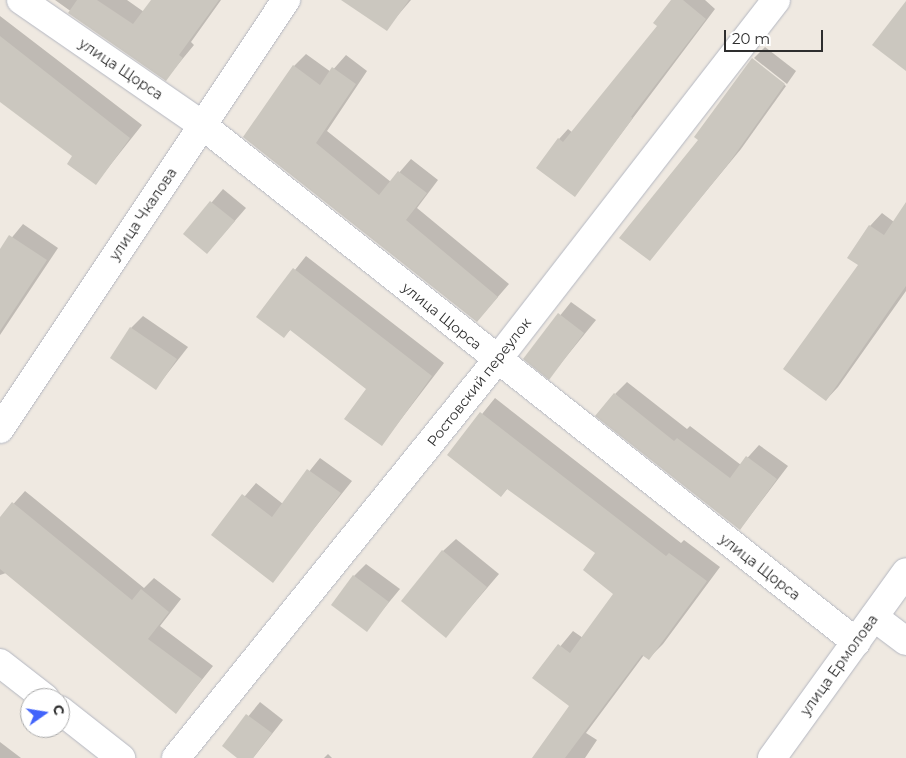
<!DOCTYPE html>
<html>
<head>
<meta charset="utf-8">
<style>
  body { margin:0 }
  #map { position:relative; width:906px; height:758px; overflow:hidden; background:#efe9e1; font-family:Montserrat,sans-serif }
  div>[style] { position:absolute }
  .shadow>* { inset:0; background:#0003 }
  .building>* { inset:0; background:#cbc7bf }
  .roads { filter:drop-shadow(0 0 1px #b4b7c1) drop-shadow(0 0 1px #b4b7c1) }
  .street>* { height:28px; margin:-14px; padding:0 14px; transform-origin:14px; border-radius:14px; background:#fff }
  .secondary>* { height:28px; margin:-14px; padding:0 14px; transform-origin:14px; border-radius:14px; background:#fff }
  span { translate:-50% -50%; white-space:nowrap; text-align:center; line-height:1.15; -webkit-text-stroke:4.5px #fff; paint-order:stroke }
  .street-label { font-size:14px; color:#2e2e2e }
  .north { position:absolute; left:20px; top:688px; width:50px; height:50px; box-sizing:border-box; background:#fff; border:1px solid #ababab; border-radius:50%; rotate:77deg; font-size:14px; font-weight:700; line-height:20px; text-align:center; color:#2e2e2e }
  .north::after { content:''; display:block; margin:auto; width:18px; height:22px; background:#4264fb; clip-path:polygon(50% 0,100% 100%,50% 72%,0 100%) }
  .scale { position:absolute; left:724px; top:30px; width:99px; height:22px; box-sizing:border-box; border:2px solid #2e2e2e; border-top:0; padding-left:6px; font-size:15px; line-height:18px; white-space:nowrap; color:#2e2e2e; -webkit-text-stroke:4px #fff; paint-order:stroke }
</style>
</head>
<body>
<div id="map">
  <div class="shadow">
    <div style="clip-path:polygon(55px 0,127px 0,144px 12px,152px 0,221px 0,191px 42px,194px 45px,166px 79px)"></div>
    <div style="clip-path:polygon(343px 0,411px 0,386px 29px)"></div>
    <div style="clip-path:polygon(673px 0,705px 0,715px 9px,575px 195px,559px 139px,568px 129px,573px 133px,659px 25px)"></div>
    <div style="clip-path:polygon(0 16px,142px 125px,96px 183px,74px 156px,0 99px)"></div>
    <div style="clip-path:polygon(765px 47px,796px 71px,787px 84px,754px 58px)"></div>
    <div style="clip-path:polygon(306px 54px,331px 72px,346px 55px,367px 71px,327px 131px,391px 182px,411px 159px,438px 180px,417px 208px,509px 284px,477px 321px,244px 137px,294px 66px)"></div>
    <div style="clip-path:polygon(753px 61px,786px 86px,741px 149px,650px 259px,700px 139px)"></div>
    <div style="clip-path:polygon(223px 189px,246px 208px,207px 253px,185px 234px)"></div>
    <div style="clip-path:polygon(906px 204px,906px 291px,838px 387px,826px 400px,870px 226px,882px 213px,894px 222px)"></div>
    <div style="clip-path:polygon(23px 224px,58px 248px,0 335px,0 252px)"></div>
    <div style="clip-path:polygon(306px 256px,444px 363px,382px 444px,367px 388px,291px 329px,284px 336px,258px 317px)"></div>
    <div style="clip-path:polygon(571px 302px,596px 320px,549px 378px,525px 359px)"></div>
    <div style="clip-path:polygon(143px 316px,188px 347px,156px 388px,131px 328px)"></div>
    <div style="clip-path:polygon(627px 382px,687px 429px,690px 426px,741px 465px,759px 445px,788px 466px,740px 529px,615px 394px)"></div>
    <div style="clip-path:polygon(495px 398px,681px 543px,684px 540px,720px 567px,663px 644px,649px 658px,644px 655px,586px 733px,597px 740px,585px 758px,534px 758px,571px 706px,534px 678px,573px 631px,583px 638px,615px 594px,597px 553px,508px 488px,501px 496px,449px 455px)"></div>
    <div style="clip-path:polygon(320px 458px,352px 481px,272px 581px,213px 534px,256px 483px,283px 504px)"></div>
    <div style="clip-path:polygon(25px 491px,144px 588px,154px 578px,181px 599px,160px 626px,213px 666px,176px 712px,6px 573px,0 575px,0 519px)"></div>
    <div style="clip-path:polygon(456px 539px,499px 574px,446px 636px,443px 551px)"></div>
    <div style="clip-path:polygon(366px 564px,400px 589px,366px 630px,354px 576px)"></div>
    <div style="clip-path:polygon(260px 702px,283px 720px,253px 758px,239px 758px,224px 746px)"></div>
    <div style="clip-path:polygon(0 742px,21px 758px,0 758px)"></div>
    <div style="clip-path:polygon(328px 754px,332px 758px,324px 758px)"></div>
  </div>
  <div class="building">
    <div style="clip-path:polygon(77px 0,97px 0,133px 24px,151px 0,219px 0,179px 55px,183px 58px,166px 81px,68px 13px)"></div>
    <div style="clip-path:polygon(341px 0,409px 0,387px 31px)"></div>
    <div style="clip-path:polygon(671px 0,683px 0,706px 19px,631px 117px,633px 118px,575px 197px,536px 168px,558px 138px,563px 142px,657px 26px,653px 23px)"></div>
    <div style="clip-path:polygon(906px 1px,906px 71px,872px 45px)"></div>
    <div style="clip-path:polygon(0 36px,130px 138px,96px 185px,67px 164px,72px 156px,0 102px)"></div>
    <div style="clip-path:polygon(752px 58px,785px 84px,729px 163px,650px 261px,619px 238px,698px 140px,694px 137px)"></div>
    <div style="clip-path:polygon(293px 65px,320px 85px,332px 67px,356px 84px,316px 143px,379px 195px,398px 171px,427px 193px,406px 220px,498px 297px,477px 322px,243px 137px)"></div>
    <div style="clip-path:polygon(210px 201px,235px 221px,207px 254px,183px 234px)"></div>
    <div style="clip-path:polygon(906px 202px,906px 286px,826px 401px,783px 369px,858px 265px,847px 258px,869px 225px,884px 235px)"></div>
    <div style="clip-path:polygon(9px 235px,47px 260px,0 331px,0 249px)"></div>
    <div style="clip-path:polygon(293px 268px,432px 376px,382px 446px,344px 419px,366px 389px,290px 330px,284px 338px,256px 317px)"></div>
    <div style="clip-path:polygon(558px 313px,584px 333px,549px 380px,523px 359px)"></div>
    <div style="clip-path:polygon(130px 327px,177px 359px,156px 390px,110px 358px)"></div>
    <div style="clip-path:polygon(614px 393px,674px 441px,677px 438px,730px 478px,746px 456px,777px 479px,740px 530px,595px 416px)"></div>
    <div style="clip-path:polygon(480px 412px,666px 556px,669px 553px,707px 581px,649px 660px,642px 655px,565px 758px,532px 758px,569px 706px,532px 678px,558px 644px,570px 653px,613px 594px,583px 570px,595px 553px,507px 489px,501px 497px,447px 455px)"></div>
    <div style="clip-path:polygon(307px 469px,341px 493px,273px 583px,211px 535px,242px 494px,272px 517px)"></div>
    <div style="clip-path:polygon(12px 502px,132px 600px,141px 589px,169px 612px,148px 639px,202px 679px,176px 714px,0 569px,0 517px)"></div>
    <div style="clip-path:polygon(442px 550px,487px 587px,446px 638px,401px 601px)"></div>
    <div style="clip-path:polygon(353px 575px,389px 602px,367px 632px,331px 605px)"></div>
    <div style="clip-path:polygon(246px 714px,272px 733px,253px 758px,237px 758px,222px 746px)"></div>
  </div>
  <div class="roads">
    <div class="street">
      <div style="left:21px;top:0;width:220px;rotate:34.6deg"></div>
      <div style="left:202px;top:125px;width:834px;rotate:38.33deg"></div>
      <div style="left:0;top:429px;width:516px;rotate:-56.31deg"></div>
      <div style="left:874px;top:617px;width:40px;rotate:37deg"></div>
      <div style="left:176px;top:758px;width:511px;rotate:-51.11deg"></div>
      <div style="left:497px;top:360px;width:455px;rotate:-52.2deg"></div>
    </div>
    <div class="secondary">
      <div style="left:0;top:663px;width:57px;rotate:37.9deg"></div>
      <div style="left:60px;top:710px;width:78px;rotate:38.2deg"></div>
      <div style="left:772px;top:758px;width:229px;rotate:-54.2deg"></div>
    </div>
  </div>
  <div class="street-label">
    <span style="left:121px;top:69px;rotate:34deg">улица Щорса</span>
    <span style="left:143px;top:214px;rotate:-56deg">улица Чкалова</span>
    <span style="left:442px;top:316px;rotate:39deg">улица Щорса</span>
    <span style="left:479px;top:382px;rotate:-52deg">Ростовский переулок</span>
    <span style="left:760px;top:567px;rotate:38deg">улица Щорса</span>
    <span style="left:839px;top:665px;rotate:-54deg">улица Ермолова</span>
  </div>
  <div class="north">С</div>
  <div class="scale">20 m</div>
</div>
</body>
</html>
